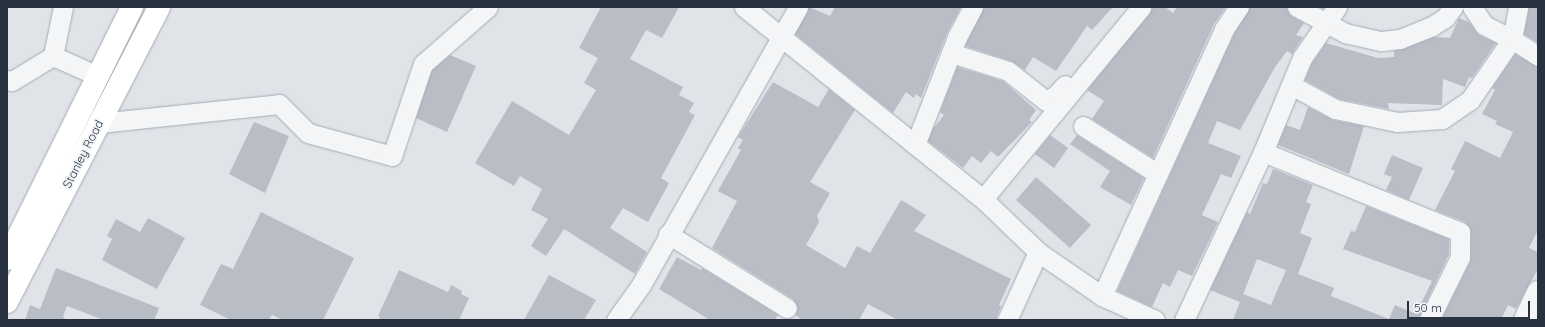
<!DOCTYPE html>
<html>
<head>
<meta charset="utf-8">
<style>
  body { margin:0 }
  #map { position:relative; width:1545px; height:327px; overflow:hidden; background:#e0e4e9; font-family:Quicksand,sans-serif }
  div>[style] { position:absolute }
  .building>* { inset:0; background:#b8bdc6 }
  .roads { filter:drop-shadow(0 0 1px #a5abb3) drop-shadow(0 0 1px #a5abb3) }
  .minor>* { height:19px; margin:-9.5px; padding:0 9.5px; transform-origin:9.5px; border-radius:9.5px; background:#f3f5f7 }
  .tertiary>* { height:22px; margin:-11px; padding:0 11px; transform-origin:11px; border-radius:11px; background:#f3f5f7 }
  .primary>* { height:22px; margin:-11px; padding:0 11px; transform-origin:11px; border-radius:11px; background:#fff }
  span { translate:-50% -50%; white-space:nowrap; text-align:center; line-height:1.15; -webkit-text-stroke:3.5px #f0f3f6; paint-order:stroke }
  .street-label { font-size:12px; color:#293240 }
  .frame { position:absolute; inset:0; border:8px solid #293240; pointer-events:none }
  .scale { position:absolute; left:1407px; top:301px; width:123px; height:18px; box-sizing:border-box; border:2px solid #293240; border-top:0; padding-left:5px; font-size:12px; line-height:14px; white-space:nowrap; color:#293240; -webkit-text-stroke:3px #f0f3f6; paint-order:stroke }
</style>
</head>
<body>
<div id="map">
  <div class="building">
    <div style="clip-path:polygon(601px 7px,679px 7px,662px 38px,646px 30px,630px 59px,683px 87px,679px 95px,694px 103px,689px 112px,695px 115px,661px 178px,669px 183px,648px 222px,623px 208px,610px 228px,647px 252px,635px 274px,564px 229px,546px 256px,531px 246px,548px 219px,531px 210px,542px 189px,520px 176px,514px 186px,475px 163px,512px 101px,569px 135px,596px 90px,584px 83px,598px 58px,579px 48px)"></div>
    <div style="clip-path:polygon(809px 7px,830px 16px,835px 7px,961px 7px,947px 33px,921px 98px,916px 94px,914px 98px,906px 92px,893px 113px,795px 34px)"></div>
    <div style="clip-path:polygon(984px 7px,1113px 7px,1092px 30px,1087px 26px,1056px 71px,1033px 57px,1025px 70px,1011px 61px,965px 46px)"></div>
    <div style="clip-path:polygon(1152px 7px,1165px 7px,1173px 13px,1177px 7px,1226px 7px,1214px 24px,1153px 158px,1092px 119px,1104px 101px,1087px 90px,1149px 14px)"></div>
    <div style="clip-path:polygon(1250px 7px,1286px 7px,1291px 16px,1304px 23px,1296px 35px,1303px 37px,1292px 54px,1287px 51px,1275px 67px,1240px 130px,1217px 121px,1208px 143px,1241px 156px,1231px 178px,1221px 174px,1202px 215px,1218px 222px,1192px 276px,1178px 270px,1170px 287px,1163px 283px,1152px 307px,1117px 291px,1234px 34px)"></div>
    <div style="clip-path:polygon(1529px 7px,1538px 7px,1538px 43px,1524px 34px)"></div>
    <div style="clip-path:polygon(1459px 18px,1469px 22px,1479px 35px,1496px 43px,1472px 78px,1469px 77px,1465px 87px,1443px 79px,1442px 105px,1388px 103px,1389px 109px,1339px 99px,1305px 80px,1312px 63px,1326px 43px,1378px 58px,1394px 57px,1394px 51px,1435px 37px,1450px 38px)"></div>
    <div style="clip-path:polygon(1515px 54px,1538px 67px,1538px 230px,1529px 248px,1538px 252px,1538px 269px,1516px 309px,1508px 305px,1501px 320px,1441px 320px,1470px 262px,1471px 232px,1465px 222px,1435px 210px,1455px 171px,1451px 169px,1465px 141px,1500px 158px,1513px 132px,1495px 124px,1497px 121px,1482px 114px,1495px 90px,1492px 88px)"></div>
    <div style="clip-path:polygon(450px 55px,476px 66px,447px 132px,416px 118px,432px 70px)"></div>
    <div style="clip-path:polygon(957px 67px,1003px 81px,1036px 110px,1029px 120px,1032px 122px,998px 157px,991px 151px,981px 163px,972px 156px,963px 168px,928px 141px,933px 129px,944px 115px,940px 112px)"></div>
    <div style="clip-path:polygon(773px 82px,818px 107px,829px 89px,855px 110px,810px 182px,830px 193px,817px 216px,819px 222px,806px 245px,845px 268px,857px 246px,870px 253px,901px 200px,926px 215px,914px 231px,1011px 279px,999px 305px,1001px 306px,996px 320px,898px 320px,868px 304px,859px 320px,803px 320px,795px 315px,798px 308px,793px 299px,712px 248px,737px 201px,718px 191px,741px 150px,738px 148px,743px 140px,738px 137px)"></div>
    <div style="clip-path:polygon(1308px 107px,1333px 120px,1364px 126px,1349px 174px,1278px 145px,1286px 125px,1300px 130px)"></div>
    <div style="clip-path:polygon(254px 122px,289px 136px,265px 193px,229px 174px)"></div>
    <div style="clip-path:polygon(1050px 135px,1068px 148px,1054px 168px,1035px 154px)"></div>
    <div style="clip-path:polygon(1077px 135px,1144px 178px,1131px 205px,1100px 187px,1110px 171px,1070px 144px)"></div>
    <div style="clip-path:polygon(1392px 155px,1423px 168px,1409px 200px,1386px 190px,1392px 177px,1384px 174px)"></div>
    <div style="clip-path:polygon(1273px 169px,1313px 185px,1306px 202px,1311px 204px,1300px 233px,1312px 238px,1298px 274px,1334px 288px,1331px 296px,1389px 319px,1395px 305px,1416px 314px,1432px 281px,1343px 249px,1351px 231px,1355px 232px,1366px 206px,1449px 239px,1449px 254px,1418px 320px,1233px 320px,1243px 294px,1271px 305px,1286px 270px,1257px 259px,1240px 302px,1210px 290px,1247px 212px,1250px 214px,1263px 183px,1267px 184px)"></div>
    <div style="clip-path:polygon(1036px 177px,1091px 225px,1070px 248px,1016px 200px)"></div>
    <div style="clip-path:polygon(261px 212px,354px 258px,323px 320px,283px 320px,272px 315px,269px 320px,231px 320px,200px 305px,221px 264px,233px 269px)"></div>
    <div style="clip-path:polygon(148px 218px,185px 238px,157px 289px,102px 260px,112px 239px,107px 236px,116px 219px,140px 232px)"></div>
    <div style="clip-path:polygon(677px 257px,701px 270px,702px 268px,778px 315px,775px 320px,710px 320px,659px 289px)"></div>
    <div style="clip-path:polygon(56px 268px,159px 308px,154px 320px,104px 320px,67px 306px,63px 317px,66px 320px,25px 320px,30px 305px,40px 309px)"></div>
    <div style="clip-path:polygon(399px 270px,448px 292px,451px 285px,462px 291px,461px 294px,469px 298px,459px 320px,379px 320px,380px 317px,378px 316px)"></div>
    <div style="clip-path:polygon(549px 275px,596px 300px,584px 320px,524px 320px)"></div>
  </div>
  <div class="roads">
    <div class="minor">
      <div style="left:744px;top:7px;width:307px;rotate:38.8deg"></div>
      <div style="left:983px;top:199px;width:76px;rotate:43.9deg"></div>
      <div style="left:1038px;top:252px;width:78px;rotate:34.5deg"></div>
      <div style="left:1102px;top:296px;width:58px;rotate:24.4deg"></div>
      <div style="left:1297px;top:7px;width:55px;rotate:28.4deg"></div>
      <div style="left:1345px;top:33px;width:37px;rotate:13deg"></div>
      <div style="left:1381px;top:41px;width:19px;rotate:-6deg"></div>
      <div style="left:1400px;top:39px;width:35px;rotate:-22deg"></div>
      <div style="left:1432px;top:26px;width:15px;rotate:-32deg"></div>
      <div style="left:1445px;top:18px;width:14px;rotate:-54deg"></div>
      <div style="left:1472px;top:7px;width:22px;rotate:56deg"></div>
      <div style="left:1484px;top:25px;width:31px;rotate:27deg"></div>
      <div style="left:1512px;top:39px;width:31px;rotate:33deg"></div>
      <div style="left:951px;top:53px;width:60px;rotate:17.5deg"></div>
      <div style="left:1008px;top:71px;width:48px;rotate:38.3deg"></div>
      <div style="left:1046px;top:101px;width:12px;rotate:-31deg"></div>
      <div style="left:1056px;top:95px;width:13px;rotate:-48deg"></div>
      <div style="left:53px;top:56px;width:49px;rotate:24deg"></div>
      <div style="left:7px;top:80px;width:5px;rotate:11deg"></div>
      <div style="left:12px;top:81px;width:48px;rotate:-31.4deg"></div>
      <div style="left:53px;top:56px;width:50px;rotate:-78.5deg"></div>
      <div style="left:1291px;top:85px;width:50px;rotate:28.6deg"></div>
      <div style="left:1335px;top:109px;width:63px;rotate:11.8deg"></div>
      <div style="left:1397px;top:122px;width:45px;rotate:-3.8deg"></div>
      <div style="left:1442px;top:119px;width:34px;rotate:-34deg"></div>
      <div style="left:1470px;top:100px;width:74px;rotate:-55.5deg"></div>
      <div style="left:1512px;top:39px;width:33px;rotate:-79deg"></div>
      <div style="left:99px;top:123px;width:181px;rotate:-6deg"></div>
      <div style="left:279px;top:104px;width:41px;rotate:45deg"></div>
      <div style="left:308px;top:133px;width:87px;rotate:15.3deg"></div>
      <div style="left:392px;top:156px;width:97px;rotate:-71.4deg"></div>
      <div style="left:423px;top:64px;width:86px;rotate:-41.2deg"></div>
      <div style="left:1083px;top:126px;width:89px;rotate:32.6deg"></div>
      <div style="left:915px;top:145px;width:116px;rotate:-68.7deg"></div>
      <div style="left:957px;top:37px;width:34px;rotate:-62deg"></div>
      <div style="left:1263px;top:152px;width:213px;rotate:22.1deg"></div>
      <div style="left:1460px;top:232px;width:25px;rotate:90deg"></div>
      <div style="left:1460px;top:257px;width:70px;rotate:116.2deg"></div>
      <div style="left:983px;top:199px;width:249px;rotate:-50.5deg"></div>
      <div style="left:668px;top:234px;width:140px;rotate:31.9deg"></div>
      <div style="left:1102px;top:296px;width:294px;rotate:-65.4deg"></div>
      <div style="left:1224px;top:29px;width:27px;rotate:-56deg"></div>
      <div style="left:616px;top:320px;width:43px;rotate:-54.5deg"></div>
      <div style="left:641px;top:285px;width:319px;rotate:-60.5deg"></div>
      <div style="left:1007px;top:320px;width:75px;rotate:-65.5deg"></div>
      <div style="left:1184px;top:320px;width:186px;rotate:-64.8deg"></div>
      <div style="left:1263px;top:152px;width:102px;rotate:-67.5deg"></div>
      <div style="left:1302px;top:58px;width:62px;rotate:-55.5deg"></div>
    </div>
    <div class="tertiary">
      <div style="left:1525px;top:320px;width:31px;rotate:-65deg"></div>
    </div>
    <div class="primary">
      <div style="left:7px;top:259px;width:281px;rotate:-63.6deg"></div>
      <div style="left:7px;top:302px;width:332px;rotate:-62.7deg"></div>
    </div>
  </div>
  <div class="street-label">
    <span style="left:83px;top:154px;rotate:-63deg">Stanley Road</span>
  </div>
  <div class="frame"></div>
  <div class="scale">50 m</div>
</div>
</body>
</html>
